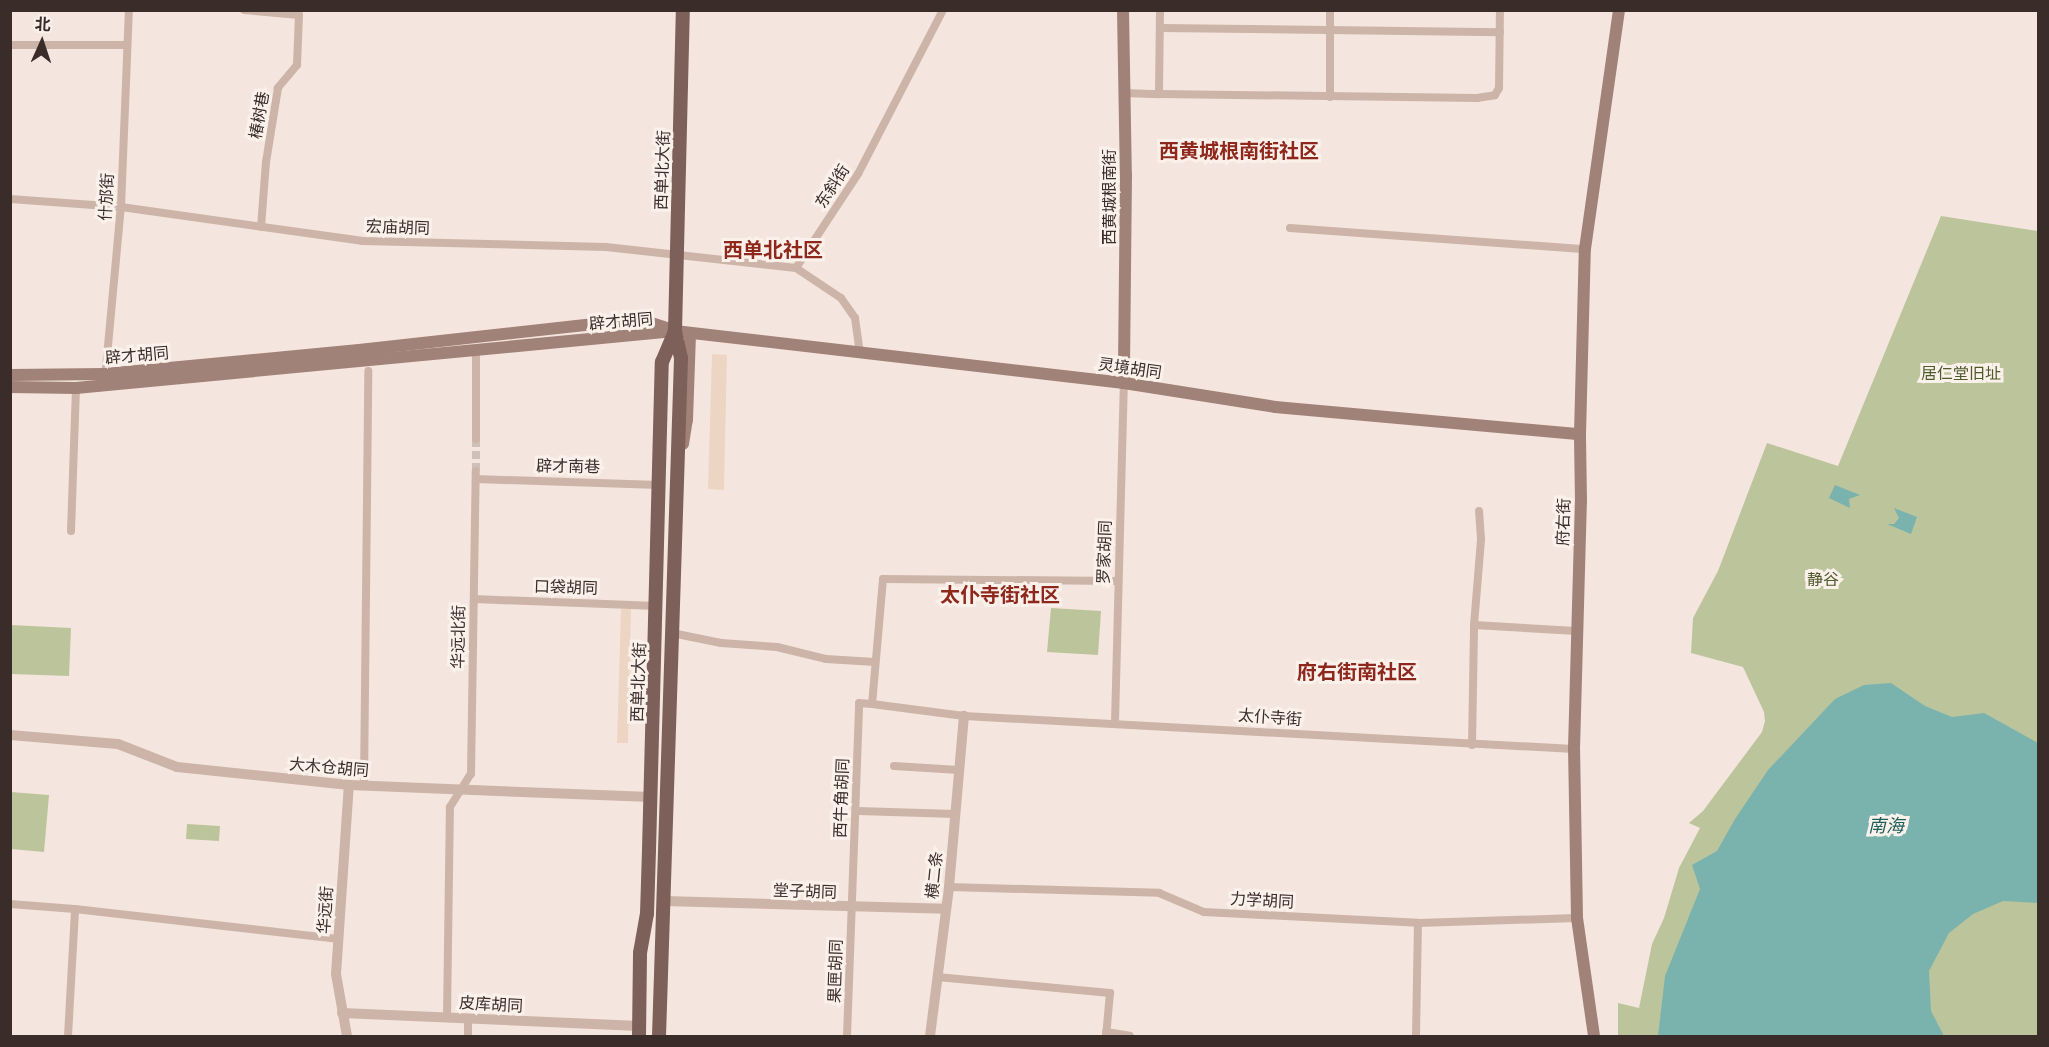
<!DOCTYPE html>
<html>
<head>
<meta charset="utf-8">
<style>
  body { margin:0 }
  #map { position:relative; width:2049px; height:1047px; overflow:hidden; background:#f4e6de; font-family:Barlow,"Noto Sans SC",sans-serif }
  div>[style] { position:absolute }
  .green>* { inset:0; background:#bcc49c }
  .plaza>* { inset:0; background:#edd5c4 }
  .water>* { inset:0; background:#7ab3ae }
  .minor-tunnel>* { height:8px; margin-top:-4px; transform-origin:0; background:repeating-linear-gradient(90deg,#cfc1ba 0 8px,transparent 0 12px) }
  .minor>* { height:8px; margin:-4px; padding:0 4px; transform-origin:4px; border-radius:4px; background:#cdb4a8 }
  .tertiary>* { height:10px; margin:-5px; padding:0 5px; transform-origin:5px; border-radius:5px; background:#cdb4a8 }
  .secondary>* { height:12px; margin:-6px; padding:0 6px; transform-origin:6px; border-radius:6px; background:#a18279 }
  .primary>* { height:14px; margin:-7px; padding:0 7px; transform-origin:7px; border-radius:7px; background:#7d6059 }
  span { translate:-50% -50%; white-space:nowrap; text-align:center; line-height:1.15; -webkit-text-stroke:6px #fbf1eb; paint-order:stroke }
  .street-label { font-size:16px; color:#3a2c29 }
  .park-label { font-size:16px; color:#4f5a2b }
  .water-label { font-size:18px; color:#1b5e5a; font-style:italic }
  .quarter-label { font-size:20px; color:#8e281c; font-weight:700 }
  .frame { position:absolute; inset:0; border:12px solid #3a2c29; pointer-events:none }
  .north { position:absolute; left:12px; top:12px; width:60px; height:60px; -webkit-text-stroke:4px #fbf1eb; paint-order:stroke; rotate:3deg; font-size:16px; font-weight:700; line-height:24px; text-align:center; color:#3a2c29 }
  .north::after { content:''; display:block; margin:auto; width:21px; height:27px; background:#3a2c29; clip-path:polygon(50% 0,100% 100%,50% 72%,0 100%) }
</style>
</head>
<body>
<div id="map">
  <div class="green">
    <div style="clip-path:polygon(1941px 216px,2038px 231px,2038px 1036px,1618px 1036px,1618px 1003px,1639px 1008px,1652px 944px,1664px 918px,1679px 868px,1700px 828px,1689px 823px,1703px 811px,1762px 732px,1765px 721px,1764px 712px,1743px 667px,1691px 653px,1693px 618px,1718px 571px,1767px 443px,1838px 466px)"></div>
    <div style="clip-path:polygon(1051px 608px,1101px 611px,1098px 655px,1047px 652px)"></div>
    <div style="clip-path:polygon(11px 625px,71px 628px,69px 676px,11px 674px)"></div>
    <div style="clip-path:polygon(11px 792px,49px 795px,44px 852px,11px 849px)"></div>
    <div style="clip-path:polygon(187px 824px,220px 826px,219px 841px,186px 839px)"></div>
  </div>
  <div class="plaza">
    <div style="clip-path:polygon(712px 354px,727px 355px,724px 490px,708px 489px)"></div>
    <div style="clip-path:polygon(621px 609px,631px 609px,628px 743px,617px 743px)"></div>
  </div>
  <div class="water">
    <div style="clip-path:polygon(1835px 485px,1860px 495px,1849px 499px,1850px 508px,1829px 498px)"></div>
    <div style="clip-path:polygon(1894px 508px,1917px 517px,1911px 534px,1887px 524px,1894px 524px,1899px 518px)"></div>
    <div style="clip-path:polygon(1891px 683px,1925px 706px,1952px 717px,1984px 713px,2038px 743px,2038px 903px,2003px 901px,1973px 914px,1949px 933px,1929px 971px,1931px 1011px,1944px 1036px,1658px 1036px,1665px 976px,1700px 889px,1692px 865px,1717px 851px,1735px 819px,1768px 770px,1835px 699px,1864px 685px)"></div>
  </div>
  <div class="minor-tunnel">
    <div style="left:476px;top:471px;width:32px;rotate:-90deg"></div>
  </div>
  <div class="minor">
    <div style="left:244px;top:10px;width:55px;rotate:5.2deg"></div>
    <div style="left:299px;top:15px;width:50px;rotate:92.3deg"></div>
    <div style="left:297px;top:65px;width:30px;rotate:130deg"></div>
    <div style="left:278px;top:88px;width:75px;rotate:99.2deg"></div>
    <div style="left:266px;top:162px;width:65px;rotate:94.4deg"></div>
    <div style="left:1160px;top:10px;width:84px;rotate:90.7deg"></div>
    <div style="left:1159px;top:94px;width:318px;rotate:0.7deg"></div>
    <div style="left:1477px;top:98px;width:18px;rotate:-9deg"></div>
    <div style="left:1495px;top:95px;width:8px;rotate:-60deg"></div>
    <div style="left:1499px;top:88px;width:78px;rotate:-89.3deg"></div>
    <div style="left:1160px;top:28px;width:340px;rotate:0.7deg"></div>
    <div style="left:10px;top:45px;width:117px"></div>
    <div style="left:1124px;top:93px;width:35px;rotate:2deg"></div>
    <div style="left:1330px;top:97px;width:87px;rotate:-90deg"></div>
    <div style="left:10px;top:199px;width:111px;rotate:4.1deg"></div>
    <div style="left:121px;top:207px;width:243px;rotate:8deg"></div>
    <div style="left:362px;top:241px;width:244px;rotate:1.4deg"></div>
    <div style="left:606px;top:247px;width:191px;rotate:6.3deg"></div>
    <div style="left:796px;top:268px;width:113px;rotate:-56.6deg"></div>
    <div style="left:858px;top:174px;width:185px;rotate:-62.6deg"></div>
    <div style="left:1290px;top:228px;width:296px;rotate:4.1deg"></div>
    <div style="left:796px;top:268px;width:54px;rotate:33.7deg"></div>
    <div style="left:841px;top:298px;width:24px;rotate:55deg"></div>
    <div style="left:855px;top:318px;width:34px;rotate:82deg"></div>
    <div style="left:476px;top:349px;width:90px;rotate:90deg"></div>
    <div style="left:105px;top:378px;width:172px;rotate:-84.7deg"></div>
    <div style="left:121px;top:207px;width:197px;rotate:-87.7deg"></div>
    <div style="left:476px;top:479px;width:183px;rotate:1.9deg"></div>
    <div style="left:71px;top:531px;width:143px;rotate:-88deg"></div>
    <div style="left:1118px;top:581px;width:235px;rotate:-179.5deg"></div>
    <div style="left:883px;top:579px;width:125px;rotate:95deg"></div>
    <div style="left:872px;top:704px;width:93px;rotate:7.4deg"></div>
    <div style="left:964px;top:716px;width:611px;rotate:3.1deg"></div>
    <div style="left:474px;top:599px;width:183px;rotate:2.2deg"></div>
    <div style="left:1474px;top:625px;width:103px;rotate:3.3deg"></div>
    <div style="left:672px;top:633px;width:50px;rotate:11.5deg"></div>
    <div style="left:721px;top:643px;width:56px;rotate:4.1deg"></div>
    <div style="left:777px;top:647px;width:50px;rotate:13.8deg"></div>
    <div style="left:826px;top:659px;width:49px;rotate:3.5deg"></div>
    <div style="left:1115px;top:722px;width:339px;rotate:-88.5deg"></div>
    <div style="left:1472px;top:745px;width:120px;rotate:-89deg"></div>
    <div style="left:1474px;top:625px;width:86px;rotate:-85.3deg"></div>
    <div style="left:1481px;top:539px;width:28px;rotate:-94deg"></div>
    <div style="left:894px;top:766px;width:65px;rotate:3.5deg"></div>
    <div style="left:364px;top:785px;width:414px;rotate:-89.4deg"></div>
    <div style="left:858px;top:811px;width:97px;rotate:1.8deg"></div>
    <div style="left:949px;top:887px;width:210px;rotate:1.6deg"></div>
    <div style="left:1159px;top:893px;width:49px;rotate:22.9deg"></div>
    <div style="left:1204px;top:912px;width:214px;rotate:2.9deg"></div>
    <div style="left:1418px;top:923px;width:159px;rotate:-1.8deg"></div>
    <div style="left:10px;top:904px;width:65px;rotate:4.4deg"></div>
    <div style="left:75px;top:909px;width:264px;rotate:6.5deg"></div>
    <div style="left:937px;top:977px;width:174px;rotate:5.3deg"></div>
    <div style="left:1110px;top:993px;width:43px;rotate:95.3deg"></div>
    <div style="left:447px;top:1017px;width:210px;rotate:-89.2deg"></div>
    <div style="left:450px;top:807px;width:39px;rotate:-58deg"></div>
    <div style="left:471px;top:774px;width:303px;rotate:-89.1deg"></div>
    <div style="left:1106px;top:1032px;width:24px;rotate:9deg"></div>
    <div style="left:68px;top:1036px;width:127px;rotate:-86.8deg"></div>
    <div style="left:468px;top:1036px;width:18px;rotate:-90deg"></div>
    <div style="left:847px;top:1036px;width:333px;rotate:-87.9deg"></div>
    <div style="left:859px;top:703px;width:13px;rotate:4deg"></div>
    <div style="left:1416px;top:1036px;width:113px;rotate:-89deg"></div>
  </div>
  <div class="tertiary">
    <div style="left:10px;top:735px;width:108px;rotate:4.8deg"></div>
    <div style="left:118px;top:744px;width:63px;rotate:21.3deg"></div>
    <div style="left:177px;top:767px;width:173px;rotate:6deg"></div>
    <div style="left:349px;top:785px;width:302px;rotate:2.3deg"></div>
    <div style="left:664px;top:901px;width:281px;rotate:1.6deg"></div>
    <div style="left:342px;top:1013px;width:297px;rotate:2.5deg"></div>
    <div style="left:347px;top:1036px;width:63px;rotate:-100.1deg"></div>
    <div style="left:336px;top:974px;width:189px;rotate:-86.1deg"></div>
    <div style="left:930px;top:1036px;width:150px;rotate:-82.7deg"></div>
    <div style="left:949px;top:887px;width:172px;rotate:-85deg"></div>
  </div>
  <div class="secondary">
    <div style="left:1123px;top:10px;width:165px;rotate:89deg"></div>
    <div style="left:1126px;top:175px;width:208px;rotate:90.6deg"></div>
    <div style="left:10px;top:375px;width:95px;rotate:-0.6deg"></div>
    <div style="left:105px;top:374px;width:255px;rotate:-5.4deg"></div>
    <div style="left:359px;top:350px;width:282px;rotate:-6.3deg"></div>
    <div style="left:639px;top:319px;width:38px;rotate:18deg"></div>
    <div style="left:675px;top:331px;width:452px;rotate:6.6deg"></div>
    <div style="left:1124px;top:383px;width:153px;rotate:9deg"></div>
    <div style="left:1275px;top:407px;width:306px;rotate:5.1deg"></div>
    <div style="left:10px;top:387px;width:66px;rotate:0.9deg"></div>
    <div style="left:76px;top:388px;width:601px;rotate:-5.44deg"></div>
    <div style="left:683px;top:444px;width:24px;rotate:-81deg"></div>
    <div style="left:687px;top:420px;width:87px;rotate:-88deg"></div>
    <div style="left:1594px;top:1036px;width:119px;rotate:-98.2deg"></div>
    <div style="left:1577px;top:918px;width:169px;rotate:-91deg"></div>
    <div style="left:1574px;top:749px;width:248px;rotate:-88.4deg"></div>
    <div style="left:1581px;top:501px;width:67px;rotate:-90.9deg"></div>
    <div style="left:1580px;top:434px;width:185px;rotate:-88.5deg"></div>
    <div style="left:1585px;top:249px;width:241px;rotate:-81.9deg"></div>
  </div>
  <div class="primary">
    <div style="left:639px;top:1036px;width:83px;rotate:-89.3deg"></div>
    <div style="left:640px;top:953px;width:40px;rotate:-80deg"></div>
    <div style="left:647px;top:914px;width:64px;rotate:-88.2deg"></div>
    <div style="left:649px;top:850px;width:488px;rotate:-88.5deg"></div>
    <div style="left:662px;top:362px;width:34px;rotate:-67deg"></div>
    <div style="left:659px;top:1036px;width:678px;rotate:-88.14deg"></div>
    <div style="left:681px;top:358px;width:28px;rotate:-103deg"></div>
    <div style="left:675px;top:331px;width:321px;rotate:-88.6deg"></div>
  </div>
  <div class="street-label">
    <span style="left:259px;top:115px;rotate:-80deg">椿树巷</span>
    <span style="left:662px;top:170px;rotate:-88deg">西单北大街</span>
    <span style="left:832px;top:186px;rotate:-57deg">东斜街</span>
    <span style="left:106px;top:197px;rotate:-87deg">什邡街</span>
    <span style="left:1109px;top:197px;rotate:-90deg">西黄城根南街</span>
    <span style="left:398px;top:227px;rotate:2deg">宏庙胡同</span>
    <span style="left:621px;top:321px;rotate:-5deg">辟才胡同</span>
    <span style="left:137px;top:355px;rotate:-5deg">辟才胡同</span>
    <span style="left:1130px;top:368px;rotate:8deg">灵境胡同</span>
    <span style="left:568px;top:466px;rotate:1deg">辟才南巷</span>
    <span style="left:1563px;top:522px;rotate:-88deg">府右街</span>
    <span style="left:1104px;top:552px;rotate:-88deg">罗家胡同</span>
    <span style="left:566px;top:587px;rotate:2deg">口袋胡同</span>
    <span style="left:458px;top:637px;rotate:-89deg">华远北街</span>
    <span style="left:638px;top:682px;rotate:-88deg">西单北大街</span>
    <span style="left:1270px;top:717px;rotate:4deg">太仆寺街</span>
    <span style="left:329px;top:767px;rotate:5deg">大木仓胡同</span>
    <span style="left:841px;top:798px;rotate:-88deg">西牛角胡同</span>
    <span style="left:934px;top:875px;rotate:-84deg">横二条</span>
    <span style="left:805px;top:891px;rotate:2deg">堂子胡同</span>
    <span style="left:1262px;top:900px;rotate:3deg">力学胡同</span>
    <span style="left:325px;top:910px;rotate:-86deg">华远街</span>
    <span style="left:835px;top:971px;rotate:-88deg">果匣胡同</span>
    <span style="left:491px;top:1004px;rotate:3deg">皮库胡同</span>
  </div>
  <div class="park-label">
    <span style="left:1961px;top:373px">居仁堂旧址</span>
    <span style="left:1823px;top:579px">静谷</span>
  </div>
  <div class="water-label">
    <span style="left:1886px;top:825px">南海</span>
  </div>
  <div class="quarter-label">
    <span style="left:1239px;top:150px">西黄城根南街社区</span>
    <span style="left:773px;top:249px">西单北社区</span>
    <span style="left:1000px;top:594px">太仆寺街社区</span>
    <span style="left:1357px;top:671px">府右街南社区</span>
  </div>
  <div class="frame"></div>
  <div class="north">北</div>
</div>
</body>
</html>
